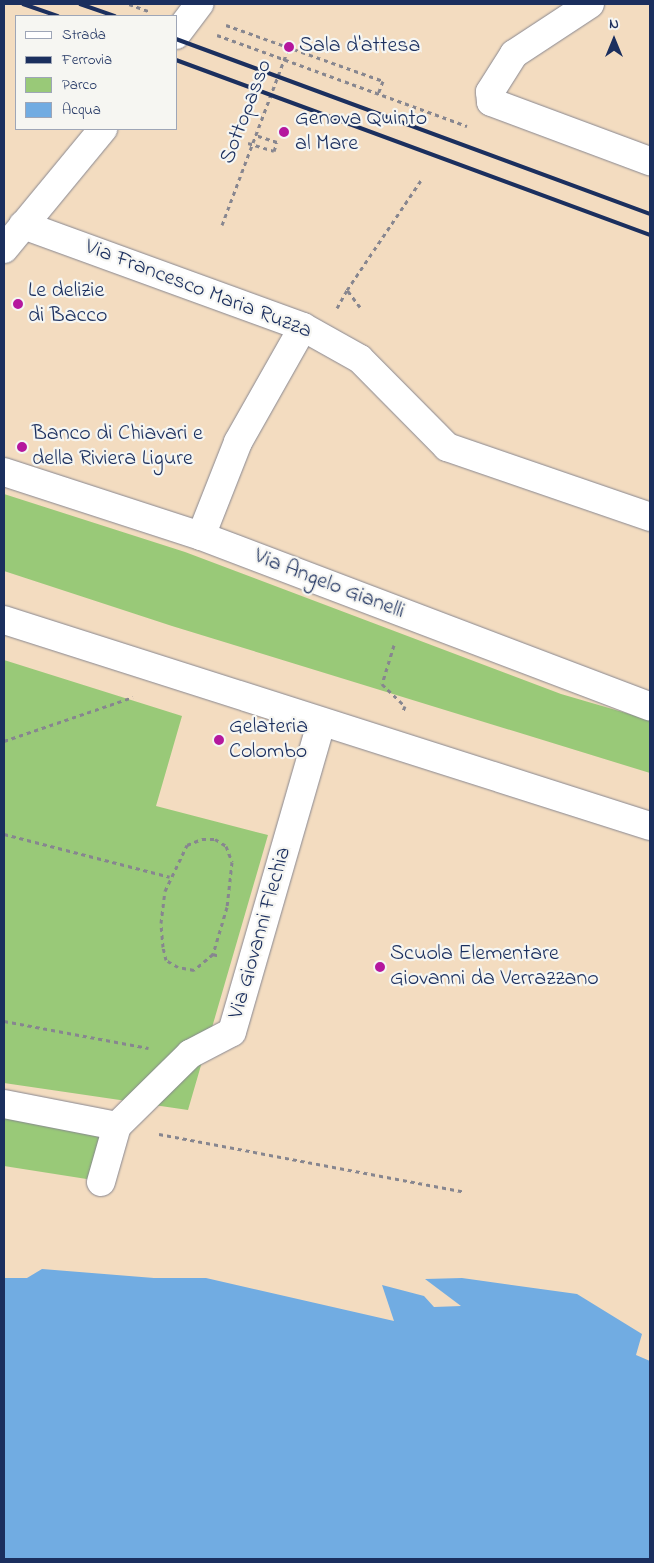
<!DOCTYPE html>
<html>
<head>
<meta charset="utf-8">
<style>
  body { margin:0 }
  #map { position:relative; width:654px; height:1563px; overflow:hidden; background:#f3dcc0; font-family:"Indie Flower",sans-serif }
  div>[style] { position:absolute }
  .green>* { inset:0; background:#99c978 }
  .water>* { inset:0; background:#71ace2 }
  .path>* { height:3px; margin-top:-1.5px; transform-origin:0; background:repeating-linear-gradient(90deg,#87868f 0 4px,transparent 0 8px) }
  .roads { filter:drop-shadow(0 0 1px #87868f) drop-shadow(0 0 1px #87868f) }
  .pedestrian>* { height:28px; margin:-14px; padding:0 14px; transform-origin:14px; border-radius:14px; background:#fff }
  .minor>* { height:28px; margin:-14px; padding:0 14px; transform-origin:14px; border-radius:14px; background:#fff }
  .tertiary>* { height:28px; margin:-14px; padding:0 14px; transform-origin:14px; border-radius:14px; background:#fff }
  .primary>* { height:28px; margin:-14px; padding:0 14px; transform-origin:14px; border-radius:14px; background:#fff }
  .rail>* { height:4px; margin:-2px; padding:0 2px; transform-origin:2px; border-radius:2px; background:#1b2f5e }
  .dots>* { width:14px; height:14px; translate:-50% -50%; box-sizing:border-box; border:2px solid #f6f6f2; border-radius:50% }
  span { translate:-50% -50%; white-space:nowrap; text-align:center; line-height:1.15; -webkit-text-stroke:4.5px #f6f6f2; paint-order:stroke }
  .poi-label { font-size:22px; color:#1b2f5e }
  .left { translate:0 -50%; text-align:left }
  .street-label { font-size:22px; color:#1b2f5e }
  .frame { position:absolute; inset:0; border:5px solid #1b2f5e; pointer-events:none }
  .legend { position:absolute; left:15px; top:15px; width:162px; height:115px; box-sizing:border-box; background:#f6f6f2; border:1px solid #9ea6b7; margin:0; padding:6px 9px; list-style:none; font-size:15px; color:#1b2f5e }
  .legend li { display:flex; align-items:center; gap:10px; height:25px }
  .legend b { width:25px; border:1px solid #9ea6b7 }
  .north { position:absolute; left:589px; top:15px; width:50px; height:50px; -webkit-text-stroke:4px #f6f6f2; paint-order:stroke; rotate:0deg; font-size:14px; font-weight:700; line-height:20px; text-align:center; color:#1b2f5e }
  .north::after { content:''; display:block; margin:auto; width:18px; height:22px; background:#1b2f5e; clip-path:polygon(50% 0,100% 100%,50% 72%,0 100%) }
</style>
</head>
<body>
<div id="map">
  <div class="green">
    <div style="clip-path:polygon(4px 494px,185px 552px,561px 694px,650px 720px,650px 773px,172px 626px,4px 571px)"></div>
    <div style="clip-path:polygon(4px 660px,182px 716px,156px 806px,268px 835px,188px 1110px,4px 1083px)"></div>
    <div style="clip-path:polygon(4px 1118px,100px 1133px,93px 1180px,4px 1166px)"></div>
  </div>
  <div class="water">
    <div style="clip-path:polygon(42px 1269px,154px 1278px,206px 1278px,394px 1321px,382px 1285px,424px 1296px,434px 1307px,461px 1306px,425px 1279px,462px 1278px,577px 1294px,642px 1334px,636px 1355px,650px 1361px,650px 1559px,4px 1559px,4px 1278px,27px 1278px)"></div>
  </div>
  <div class="path">
    <div style="left:129px;top:4px;width:23px;rotate:20deg"></div>
    <div style="left:226px;top:25px;width:167px;rotate:19.6deg"></div>
    <div style="left:383px;top:81px;width:14px;rotate:111deg"></div>
    <div style="left:217px;top:35px;width:266px;rotate:20deg"></div>
    <div style="left:248px;top:143px;width:27px;rotate:17deg"></div>
    <div style="left:274px;top:151px;width:9px;rotate:-72deg"></div>
    <div style="left:277px;top:142px;width:22px;rotate:-162deg"></div>
    <div style="left:222px;top:225px;width:190px;rotate:-69.4deg"></div>
    <div style="left:360px;top:307px;width:21px;rotate:-127deg"></div>
    <div style="left:347px;top:290px;width:134px;rotate:-56deg"></div>
    <div style="left:337px;top:308px;width:21px;rotate:-61deg"></div>
    <div style="left:394px;top:645px;width:41px;rotate:107.1deg"></div>
    <div style="left:382px;top:684px;width:32px;rotate:44deg"></div>
    <div style="left:405px;top:706px;width:5px;rotate:112deg"></div>
    <div style="left:4px;top:741px;width:136px;rotate:-18.8deg"></div>
    <div style="left:4px;top:834px;width:171px;rotate:14.5deg"></div>
    <div style="left:213px;top:954px;width:25px;rotate:140deg"></div>
    <div style="left:194px;top:970px;width:16px;rotate:-169deg"></div>
    <div style="left:178px;top:967px;width:14px;rotate:-150deg"></div>
    <div style="left:166px;top:960px;width:13px;rotate:-103deg"></div>
    <div style="left:163px;top:947px;width:24px;rotate:-95deg"></div>
    <div style="left:161px;top:923px;width:32px;rotate:-83deg"></div>
    <div style="left:165px;top:891px;width:51px;rotate:-64.4deg"></div>
    <div style="left:187px;top:845px;width:16px;rotate:-22deg"></div>
    <div style="left:202px;top:839px;width:13px"></div>
    <div style="left:215px;top:839px;width:13px;rotate:32deg"></div>
    <div style="left:226px;top:846px;width:17px;rotate:69deg"></div>
    <div style="left:232px;top:862px;width:45px;rotate:96.3deg"></div>
    <div style="left:227px;top:907px;width:49px;rotate:106.6deg"></div>
    <div style="left:213px;top:954px;width:6px;rotate:18deg"></div>
    <div style="left:4px;top:1021px;width:147px;rotate:10.6deg"></div>
    <div style="left:159px;top:1134px;width:311px;rotate:10.7deg"></div>
  </div>
  <div class="roads">
    <div class="pedestrian">
      <div style="left:201px;top:536px;width:101px;rotate:-68.5deg"></div>
      <div style="left:4px;top:1104px;width:115px;rotate:11deg"></div>
      <div style="left:117px;top:1126px;width:103px;rotate:-44.6deg"></div>
      <div style="left:190px;top:1054px;width:47px;rotate:-27.6deg"></div>
      <div style="left:232px;top:1032px;width:322px;rotate:-73.9deg"></div>
      <div style="left:101px;top:1182px;width:58px;rotate:-74.1deg"></div>
    </div>
    <div class="minor">
      <div style="left:590px;top:4px;width:91px;rotate:146.7deg"></div>
      <div style="left:514px;top:54px;width:45px;rotate:122.3deg"></div>
      <div style="left:490px;top:92px;width:10px;rotate:84deg"></div>
      <div style="left:491px;top:102px;width:170px;rotate:20.4deg"></div>
      <div style="left:23px;top:225px;width:298px;rotate:20deg"></div>
      <div style="left:303px;top:327px;width:65px;rotate:29.3deg"></div>
      <div style="left:360px;top:359px;width:124px;rotate:45.3deg"></div>
      <div style="left:447px;top:447px;width:215px;rotate:19deg"></div>
      <div style="left:238px;top:442px;width:132px;rotate:-60.5deg"></div>
      <div style="left:4px;top:472px;width:207px;rotate:18deg"></div>
      <div style="left:201px;top:536px;width:480px;rotate:20.8deg"></div>
    </div>
    <div class="tertiary">
      <div style="left:176px;top:35px;width:39px;rotate:-53deg"></div>
      <div style="left:4px;top:249px;width:156px;rotate:-50.5deg"></div>
    </div>
    <div class="primary">
      <div style="left:4px;top:620px;width:678px;rotate:17.69deg"></div>
    </div>
  </div>
  <div class="rail">
    <div style="left:23px;top:4px;width:37px;rotate:19deg"></div>
    <div style="left:80px;top:4px;width:37px;rotate:19deg"></div>
    <div style="left:176px;top:39px;width:505px;rotate:20.26deg"></div>
    <div style="left:176px;top:60px;width:505px;rotate:20.26deg"></div>
  </div>
  <div class="dots">
    <div style="left:289px;top:47px;background:#b5179e"></div>
    <div style="left:284px;top:132px;background:#b5179e"></div>
    <div style="left:18px;top:304px;background:#b5179e"></div>
    <div style="left:22px;top:447px;background:#b5179e"></div>
    <div style="left:219px;top:740px;background:#b5179e"></div>
    <div style="left:380px;top:967px;background:#b5179e"></div>
  </div>
  <div class="poi-label">
    <span class="left" style="left:299px;top:47px">Sala d'attesa</span>
    <span class="left" style="left:295px;top:132px">Genova Quinto<br>al Mare</span>
    <span class="left" style="left:28px;top:304px">Le delizie<br>di Bacco</span>
    <span class="left" style="left:32px;top:447px">Banco di Chiavari e<br>della Riviera Ligure</span>
    <span class="left" style="left:229px;top:740px">Gelateria<br>Colombo</span>
    <span class="left" style="left:390px;top:967px">Scuola Elementare<br>Giovanni da Verrazzano</span>
  </div>
  <div class="street-label">
    <span style="left:247px;top:112px;rotate:-69deg">Sottopasso</span>
    <span style="left:198px;top:290px;rotate:21deg">Via Francesco Maria Ruzza</span>
    <span style="left:329px;top:585px;rotate:21deg">Via Angelo Gianelli</span>
    <span style="left:261px;top:933px;rotate:-74deg">Via Giovanni Flechia</span>
  </div>
  <div class="frame"></div>
  <ul class="legend">
  <li><b style="height:6px;background:#fff"></b>Strada</li>
  <li><b style="height:6px;background:#1b2f5e"></b>Ferrovia</li>
  <li><b style="height:14px;background:#99c978"></b>Parco</li>
  <li><b style="height:14px;background:#71ace2"></b>Acqua</li>
  </ul>
  <div class="north">N</div>
</div>
</body>
</html>
